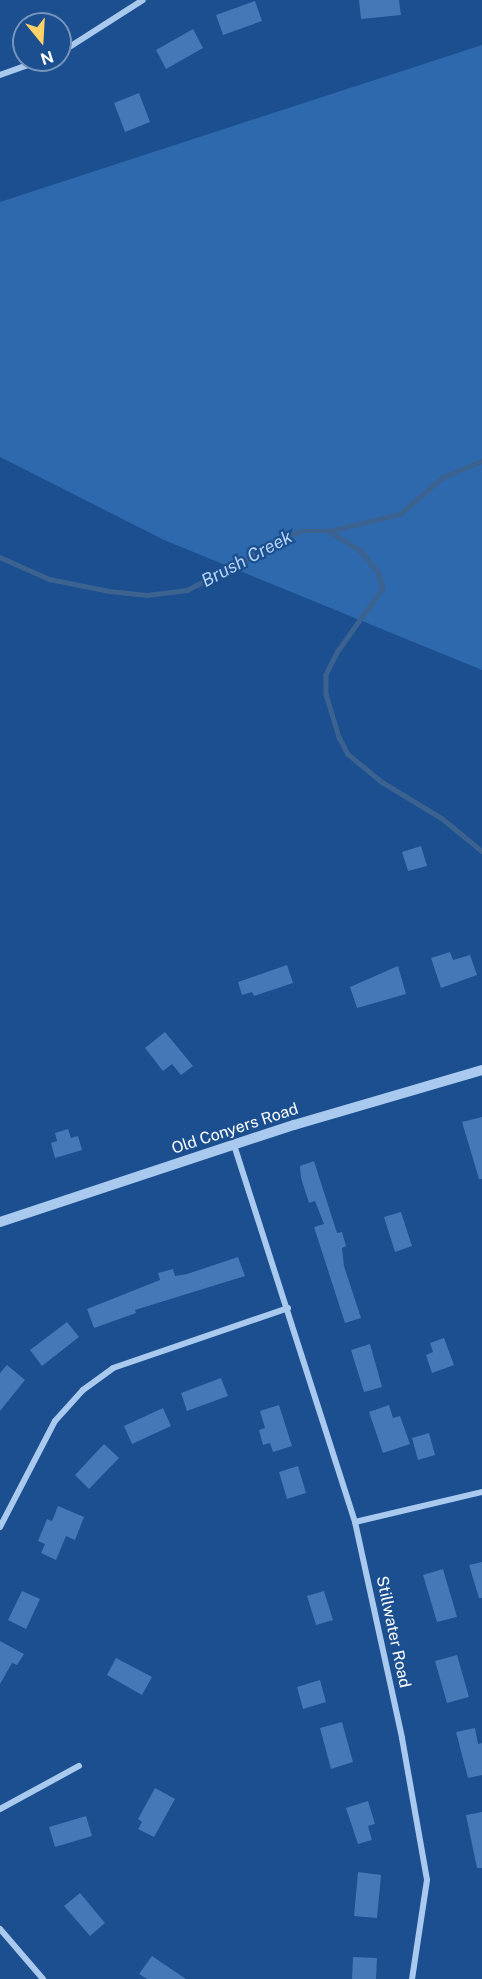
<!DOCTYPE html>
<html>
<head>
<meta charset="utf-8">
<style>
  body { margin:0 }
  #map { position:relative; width:482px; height:1979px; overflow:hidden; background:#1b4f8f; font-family:"Public Sans",sans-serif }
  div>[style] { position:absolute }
  .green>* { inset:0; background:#2e69ad }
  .stream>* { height:4.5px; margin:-2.25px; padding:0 2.25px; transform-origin:2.25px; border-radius:2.25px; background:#3c6290 }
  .building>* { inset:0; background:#4478b7 }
  .minor>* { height:6px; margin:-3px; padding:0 3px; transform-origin:3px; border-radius:3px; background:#a9c9ee }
  .tertiary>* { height:10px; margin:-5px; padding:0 5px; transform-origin:5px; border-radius:5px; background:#a9c9ee }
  span { translate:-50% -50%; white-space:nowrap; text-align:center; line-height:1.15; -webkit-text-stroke:4.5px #1b4f8f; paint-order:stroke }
  .street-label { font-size:16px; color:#fff }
  .water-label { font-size:18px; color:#b5d3f5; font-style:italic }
  .north { position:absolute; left:12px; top:12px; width:60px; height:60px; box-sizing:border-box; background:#1b4f8f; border:2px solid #7695bc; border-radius:50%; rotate:162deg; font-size:16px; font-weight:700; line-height:24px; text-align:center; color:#fff }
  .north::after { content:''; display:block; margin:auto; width:21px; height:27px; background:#ffd166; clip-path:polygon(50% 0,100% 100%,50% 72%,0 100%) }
</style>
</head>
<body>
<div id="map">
  <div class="green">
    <div style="clip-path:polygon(482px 45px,482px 670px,164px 540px,0 457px,0 202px)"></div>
  </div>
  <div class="stream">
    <div style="left:329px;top:531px;width:38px;rotate:32deg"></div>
    <div style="left:361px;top:551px;width:27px;rotate:51deg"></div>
    <div style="left:378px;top:572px;width:17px;rotate:73deg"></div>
    <div style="left:383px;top:588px;width:77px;rotate:125.5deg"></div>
    <div style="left:338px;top:651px;width:27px;rotate:117deg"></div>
    <div style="left:326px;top:675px;width:19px;rotate:90deg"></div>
    <div style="left:326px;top:694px;width:45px;rotate:73.2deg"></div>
    <div style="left:339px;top:737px;width:19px;rotate:62deg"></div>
    <div style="left:348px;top:754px;width:44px;rotate:39.5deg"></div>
    <div style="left:382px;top:782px;width:71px;rotate:31.2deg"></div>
    <div style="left:443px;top:819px;width:50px;rotate:39.4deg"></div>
    <div style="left:0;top:557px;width:54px;rotate:24.2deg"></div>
    <div style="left:49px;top:579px;width:61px;rotate:11.3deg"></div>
    <div style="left:109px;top:591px;width:38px;rotate:6deg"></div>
    <div style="left:147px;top:595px;width:40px;rotate:-7.1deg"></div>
    <div style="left:187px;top:590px;width:127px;rotate:-27.6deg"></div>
    <div style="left:300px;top:531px;width:29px"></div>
    <div style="left:329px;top:531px;width:73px;rotate:-13.5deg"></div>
    <div style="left:400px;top:514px;width:57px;rotate:-40.7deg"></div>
    <div style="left:443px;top:477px;width:42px;rotate:-22.3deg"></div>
  </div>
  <div class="building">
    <div style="clip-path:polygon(359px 0,399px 0,401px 15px,361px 19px)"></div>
    <div style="clip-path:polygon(255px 1px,262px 21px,223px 35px,216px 15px)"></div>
    <div style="clip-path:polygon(193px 29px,203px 48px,166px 69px,156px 50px)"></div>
    <div style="clip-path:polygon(139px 93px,150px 122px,125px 132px,114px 103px)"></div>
    <div style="clip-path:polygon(421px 846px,427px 866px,408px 871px,402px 852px)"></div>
    <div style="clip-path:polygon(450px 952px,453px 960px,470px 955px,477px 975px,441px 988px,431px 958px)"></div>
    <div style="clip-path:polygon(287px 965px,293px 983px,254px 996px,252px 992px,242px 995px,238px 982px)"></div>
    <div style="clip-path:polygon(398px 966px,406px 994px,357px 1008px,350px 987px)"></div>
    <div style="clip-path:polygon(165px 1032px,193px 1066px,181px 1075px,172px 1064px,163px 1071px,145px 1048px)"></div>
    <div style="clip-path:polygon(482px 1117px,482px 1179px,479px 1179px,462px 1122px)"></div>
    <div style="clip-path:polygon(68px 1129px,71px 1138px,78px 1136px,82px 1150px,55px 1158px,51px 1143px,57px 1141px,55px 1133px)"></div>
    <div style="clip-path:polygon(314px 1161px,337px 1233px,342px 1232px,346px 1246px,342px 1248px,344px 1266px,361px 1318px,345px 1323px,314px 1227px,324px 1224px,315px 1201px,309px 1203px,301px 1178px,300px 1166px)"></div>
    <div style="clip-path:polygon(401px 1212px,412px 1246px,395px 1252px,384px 1217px)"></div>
    <div style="clip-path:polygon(238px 1257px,245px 1276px,135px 1310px,136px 1313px,94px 1328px,87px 1309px,160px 1280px,158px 1273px,173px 1269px,175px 1276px,187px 1274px)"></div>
    <div style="clip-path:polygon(67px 1322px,79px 1337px,42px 1366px,30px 1350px)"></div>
    <div style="clip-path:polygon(444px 1338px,454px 1365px,432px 1373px,426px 1355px,433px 1352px,430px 1343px)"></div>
    <div style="clip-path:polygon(370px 1344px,382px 1387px,364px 1392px,351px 1350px)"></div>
    <div style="clip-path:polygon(7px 1365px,25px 1380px,0 1411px,0 1373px)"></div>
    <div style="clip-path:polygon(221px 1378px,228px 1396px,187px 1411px,181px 1393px)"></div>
    <div style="clip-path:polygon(279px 1405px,292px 1446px,273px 1452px,270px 1443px,263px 1445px,259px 1430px,265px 1428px,260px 1411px)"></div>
    <div style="clip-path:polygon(389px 1405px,393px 1418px,400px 1416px,410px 1444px,383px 1453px,369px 1412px)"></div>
    <div style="clip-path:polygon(163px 1408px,171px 1426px,132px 1444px,124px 1426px)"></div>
    <div style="clip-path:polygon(429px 1433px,435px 1455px,418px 1460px,412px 1438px)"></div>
    <div style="clip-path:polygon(104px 1444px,119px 1458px,89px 1489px,75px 1475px)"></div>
    <div style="clip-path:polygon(298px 1466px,306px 1493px,287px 1499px,279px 1472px)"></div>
    <div style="clip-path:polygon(58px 1506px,84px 1517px,75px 1540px,66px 1536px,56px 1560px,41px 1553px,45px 1544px,38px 1541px,47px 1519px,52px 1521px)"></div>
    <div style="clip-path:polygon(482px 1562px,482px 1598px,479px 1598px,469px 1565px)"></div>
    <div style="clip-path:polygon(443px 1569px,457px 1617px,437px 1622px,423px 1575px)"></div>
    <div style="clip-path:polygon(22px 1591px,40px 1599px,26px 1629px,8px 1620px)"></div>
    <div style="clip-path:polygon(324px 1591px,333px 1620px,316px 1625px,307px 1596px)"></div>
    <div style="clip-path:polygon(0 1641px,24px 1654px,17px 1665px,12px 1663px,0 1684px)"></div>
    <div style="clip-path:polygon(457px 1655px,469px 1697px,447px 1703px,435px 1661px)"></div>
    <div style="clip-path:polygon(116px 1658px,152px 1677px,142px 1695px,107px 1675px)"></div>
    <div style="clip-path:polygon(320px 1680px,326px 1702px,303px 1709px,297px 1687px)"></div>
    <div style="clip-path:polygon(342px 1722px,353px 1762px,331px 1769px,320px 1728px)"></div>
    <div style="clip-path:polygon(475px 1728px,478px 1744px,482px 1743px,482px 1775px,468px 1778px,456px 1732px)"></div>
    <div style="clip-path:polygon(155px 1788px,175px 1799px,154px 1837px,138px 1829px,142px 1822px,138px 1819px)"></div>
    <div style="clip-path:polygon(368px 1801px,375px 1824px,368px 1826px,372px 1840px,358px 1844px,346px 1808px)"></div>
    <div style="clip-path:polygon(482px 1812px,482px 1868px,477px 1868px,466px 1815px)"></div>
    <div style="clip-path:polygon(86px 1816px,92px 1836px,55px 1847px,49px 1827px)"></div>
    <div style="clip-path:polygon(358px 1872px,381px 1875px,377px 1918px,354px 1916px)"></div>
    <div style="clip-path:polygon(80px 1893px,105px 1923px,90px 1936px,64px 1906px)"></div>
    <div style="clip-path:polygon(152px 1956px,186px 1979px,147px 1979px,139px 1974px)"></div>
    <div style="clip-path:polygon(353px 1957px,377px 1958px,376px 1979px,352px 1979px)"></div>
  </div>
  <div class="minor">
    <div style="left:60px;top:53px;width:98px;rotate:-32.6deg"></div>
    <div style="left:0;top:75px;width:45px;rotate:-19.7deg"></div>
    <div style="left:234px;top:1145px;width:396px;rotate:72.2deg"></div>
    <div style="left:355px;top:1522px;width:221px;rotate:77.7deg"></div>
    <div style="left:402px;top:1738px;width:144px;rotate:80deg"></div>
    <div style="left:427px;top:1880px;width:100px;rotate:98.6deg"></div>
    <div style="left:355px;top:1522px;width:130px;rotate:-13.3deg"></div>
    <div style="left:0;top:1527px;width:119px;rotate:-62.6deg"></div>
    <div style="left:55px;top:1421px;width:42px;rotate:-47.9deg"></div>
    <div style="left:83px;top:1390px;width:37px;rotate:-36deg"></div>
    <div style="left:113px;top:1368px;width:185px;rotate:-18.9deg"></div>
    <div style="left:0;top:1809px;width:90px;rotate:-28.6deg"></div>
    <div style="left:0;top:1929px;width:66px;rotate:49.3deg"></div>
  </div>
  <div class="tertiary">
    <div style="left:0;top:1222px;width:310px;rotate:-18.3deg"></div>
    <div style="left:294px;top:1125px;width:196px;rotate:-16.3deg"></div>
  </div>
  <div class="street-label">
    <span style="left:235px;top:1129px;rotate:-18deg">Old Conyers Road</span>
    <span style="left:393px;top:1632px;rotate:78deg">Stillwater Road</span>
  </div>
  <div class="water-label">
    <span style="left:247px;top:559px;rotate:-28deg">Brush Creek</span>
  </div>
  <div class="north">N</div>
</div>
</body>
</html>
